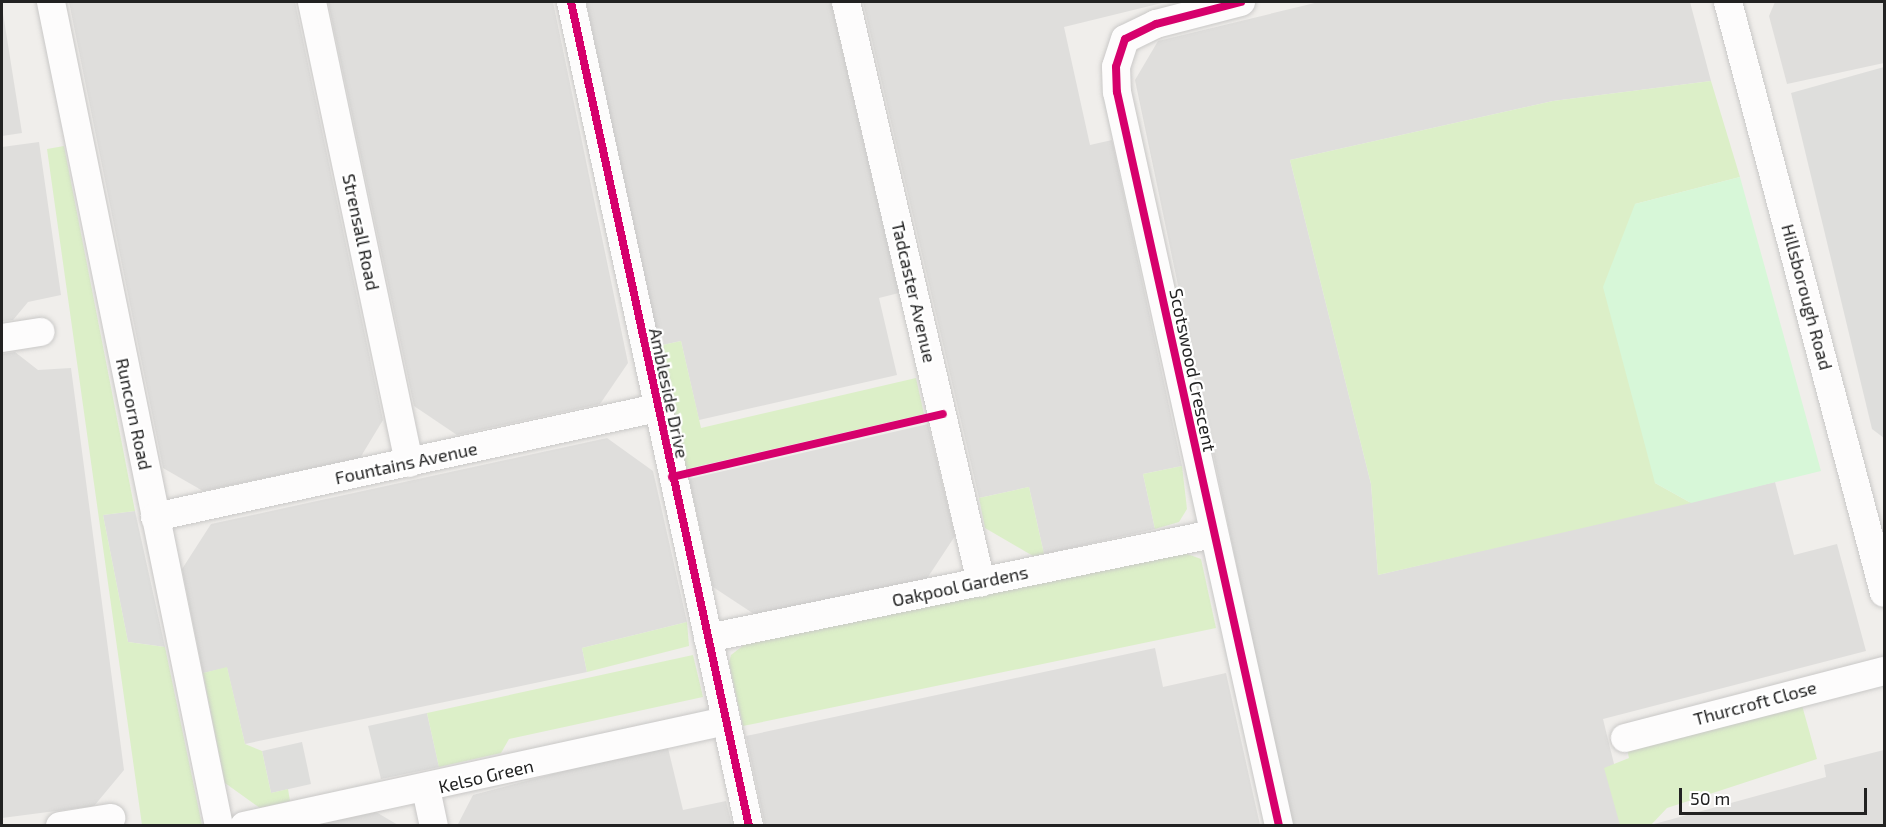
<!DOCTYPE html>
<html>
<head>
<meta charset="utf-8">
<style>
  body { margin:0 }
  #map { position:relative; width:1886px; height:827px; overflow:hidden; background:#f0eeeb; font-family:"Exo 2",sans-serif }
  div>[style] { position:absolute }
  .residential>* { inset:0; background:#dfdedc }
  .religious>* { inset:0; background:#dededc }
  .grass>* { inset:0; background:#dcefc8 }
  .park>* { inset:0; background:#d7f7d8 }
  .roads { filter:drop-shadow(0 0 2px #c9c8c7) drop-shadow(0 0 2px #c9c8c7) }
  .minor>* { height:28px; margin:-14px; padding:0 14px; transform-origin:14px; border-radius:14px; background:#fdfcfc }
  .cycleway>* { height:8px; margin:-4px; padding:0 4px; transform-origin:4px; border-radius:4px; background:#d6006c }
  span { translate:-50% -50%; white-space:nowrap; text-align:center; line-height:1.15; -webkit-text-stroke:4.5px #fff; paint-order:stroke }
  .street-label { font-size:18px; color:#222 }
  .frame { position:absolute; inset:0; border:3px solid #222; pointer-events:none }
  .scale { position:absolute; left:1679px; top:788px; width:188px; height:27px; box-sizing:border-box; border:3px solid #222; border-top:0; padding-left:8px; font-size:18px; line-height:21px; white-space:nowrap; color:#222; -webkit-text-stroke:4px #fff; paint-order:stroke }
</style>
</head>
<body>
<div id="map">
  <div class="residential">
    <div style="clip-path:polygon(69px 2px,295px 2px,383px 420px,360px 458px,203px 491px,163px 468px)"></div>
    <div style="clip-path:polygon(328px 2px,553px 2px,628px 363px,600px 404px,457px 435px,414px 406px)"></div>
    <div style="clip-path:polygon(586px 2px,831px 2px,899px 293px,879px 298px,897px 375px,699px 420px,681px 341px,658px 346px)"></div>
    <div style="clip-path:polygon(863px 2px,1166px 2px,1064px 27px,1090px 145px,1112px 140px,1182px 466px,1143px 474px,1155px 529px,1044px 554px,1029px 487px,979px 498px)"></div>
    <div style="clip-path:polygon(1319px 2px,1690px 2px,1711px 81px,1553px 101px,1290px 160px,1371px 484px,1378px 575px,1775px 482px,1794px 555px,1837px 544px,1866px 651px,1603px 719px,1629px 825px,1291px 825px,1135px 80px,1158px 41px)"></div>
    <div style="clip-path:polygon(1775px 2px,1884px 2px,1884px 63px,1787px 84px,1769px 16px)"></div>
    <div style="clip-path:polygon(2px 7px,22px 133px,2px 136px)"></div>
    <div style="clip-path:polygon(39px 142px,61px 295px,28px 302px,13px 320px,2px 321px,2px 147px)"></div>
    <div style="clip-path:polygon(15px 352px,38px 370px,71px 368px,124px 770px,94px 806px,2px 818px,2px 354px)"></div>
    <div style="clip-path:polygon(928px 424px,955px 536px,926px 580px,757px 616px,713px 587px,689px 479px)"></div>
    <div style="clip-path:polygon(607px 438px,653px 471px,687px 622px,582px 648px,587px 672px,245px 744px,227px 668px,203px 673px,182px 569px,211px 524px)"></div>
    <div style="clip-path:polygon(1155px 648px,1163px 687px,1226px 673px,1260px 825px,765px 825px,746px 736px)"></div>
    <div style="clip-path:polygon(667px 744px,683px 810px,726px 801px,732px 825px,457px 826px,473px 795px)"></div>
    <div style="clip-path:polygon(1884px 750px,1884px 825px,1647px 826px,1826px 777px,1824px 765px)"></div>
    <div style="clip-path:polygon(376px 812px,398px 825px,310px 826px)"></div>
  </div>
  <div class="religious">
    <div style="clip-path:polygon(1884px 67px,1884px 438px,1872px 429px,1791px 93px)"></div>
    <div style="clip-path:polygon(135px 511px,165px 647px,128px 642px,103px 515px)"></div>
    <div style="clip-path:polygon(427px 713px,439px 767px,381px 779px,368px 726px)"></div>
    <div style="clip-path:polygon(302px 742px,311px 784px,271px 793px,262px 751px)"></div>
  </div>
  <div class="grass">
    <div style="clip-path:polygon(1711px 81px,1740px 177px,1635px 204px,1655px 483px,1691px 503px,1378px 575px,1371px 484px,1290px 160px,1553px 101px)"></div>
    <div style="clip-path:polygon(64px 146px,135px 511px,103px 515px,128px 642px,165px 647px,202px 825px,142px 825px,47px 149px)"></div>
    <div style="clip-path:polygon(681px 341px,701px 428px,916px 378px,924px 414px,686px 469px,658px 346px)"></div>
    <div style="clip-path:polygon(1182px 466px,1187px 509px,1179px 522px,1155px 529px,1143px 474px)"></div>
    <div style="clip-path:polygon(1029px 487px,1044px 554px,1033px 556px,985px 528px,979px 498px)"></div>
    <div style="clip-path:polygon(1179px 551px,1201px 559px,1216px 628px,743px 726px,729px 663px,731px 655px,749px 641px)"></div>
    <div style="clip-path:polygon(687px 622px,689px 646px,587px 672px,582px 648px)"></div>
    <div style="clip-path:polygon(693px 655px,703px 697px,509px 739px,501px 753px,439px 767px,427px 713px)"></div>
    <div style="clip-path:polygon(227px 667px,245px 744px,262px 751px,271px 793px,288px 789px,290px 801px,260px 808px,225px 783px,203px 673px)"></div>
    <div style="clip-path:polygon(1798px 691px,1817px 759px,1667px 808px,1650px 826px,1620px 825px,1604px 768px,1629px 758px,1625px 738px)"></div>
  </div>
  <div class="park">
    <div style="clip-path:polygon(1740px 177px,1821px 471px,1691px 503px,1655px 483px,1603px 287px,1635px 204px)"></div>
  </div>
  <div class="roads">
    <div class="minor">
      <div style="left:51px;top:2px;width:841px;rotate:78.48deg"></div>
      <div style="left:312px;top:2px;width:471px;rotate:78.1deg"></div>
      <div style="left:571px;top:2px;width:843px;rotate:77.81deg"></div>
      <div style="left:846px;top:2px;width:596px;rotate:76.9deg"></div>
      <div style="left:1241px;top:2px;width:88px;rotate:165.5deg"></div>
      <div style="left:1156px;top:24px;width:34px;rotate:154deg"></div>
      <div style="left:1125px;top:39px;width:29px;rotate:108deg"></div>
      <div style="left:1116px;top:67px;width:25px;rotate:88deg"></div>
      <div style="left:1117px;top:92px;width:752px;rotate:77.55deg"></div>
      <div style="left:1728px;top:2px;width:611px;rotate:75.21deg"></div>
      <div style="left:2px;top:338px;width:39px;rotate:-9deg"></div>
      <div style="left:155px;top:517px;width:514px;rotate:-12.25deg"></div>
      <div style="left:708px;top:638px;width:516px;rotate:-11.64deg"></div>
      <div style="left:1625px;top:738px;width:268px;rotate:-14.5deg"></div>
      <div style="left:426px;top:789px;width:38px;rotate:78deg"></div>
      <div style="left:60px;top:826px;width:52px;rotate:-8.9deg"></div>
      <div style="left:244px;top:826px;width:493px;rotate:-12.3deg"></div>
    </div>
  </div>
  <div class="cycleway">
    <div style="left:571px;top:2px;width:843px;rotate:77.81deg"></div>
    <div style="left:1241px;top:2px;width:88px;rotate:165.5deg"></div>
    <div style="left:1156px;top:24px;width:34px;rotate:154deg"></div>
    <div style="left:1125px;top:39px;width:29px;rotate:108deg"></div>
    <div style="left:1116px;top:67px;width:25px;rotate:88deg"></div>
    <div style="left:1117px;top:92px;width:752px;rotate:77.55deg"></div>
    <div style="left:672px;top:477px;width:278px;rotate:-13.1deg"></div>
  </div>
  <div class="street-label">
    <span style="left:361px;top:232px;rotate:78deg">Strensall Road</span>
    <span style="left:914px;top:292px;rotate:77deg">Tadcaster Avenue</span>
    <span style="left:1807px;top:297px;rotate:75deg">Hillsborough Road</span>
    <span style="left:1193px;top:370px;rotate:78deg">Scotswood Crescent</span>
    <span style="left:669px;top:393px;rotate:78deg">Ambleside Drive</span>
    <span style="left:134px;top:414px;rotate:78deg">Runcorn Road</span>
    <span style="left:406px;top:463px;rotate:-12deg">Fountains Avenue</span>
    <span style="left:960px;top:586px;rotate:-12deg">Oakpool Gardens</span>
    <span style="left:1755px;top:703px;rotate:-15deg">Thurcroft Close</span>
    <span style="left:486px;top:776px;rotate:-13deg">Kelso Green</span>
  </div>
  <div class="frame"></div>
  <div class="scale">50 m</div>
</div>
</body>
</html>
